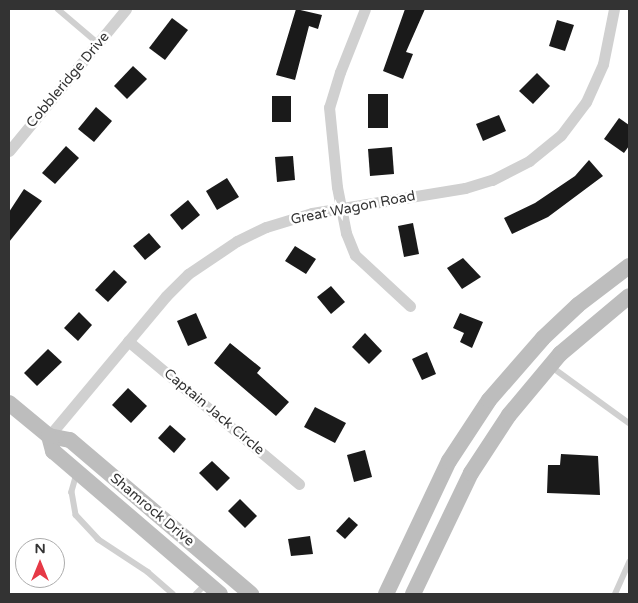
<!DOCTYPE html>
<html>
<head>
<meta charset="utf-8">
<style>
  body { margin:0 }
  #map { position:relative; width:638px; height:603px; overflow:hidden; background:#fff; font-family:"Varela Round",sans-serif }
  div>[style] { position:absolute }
  .building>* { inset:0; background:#1a1a1a }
  .lane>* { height:5.5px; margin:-2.75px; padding:0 2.75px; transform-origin:2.75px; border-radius:2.75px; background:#d0d0d0 }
  .street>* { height:11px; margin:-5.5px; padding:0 5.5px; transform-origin:5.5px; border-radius:5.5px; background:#d0d0d0 }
  .secondary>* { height:16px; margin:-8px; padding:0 8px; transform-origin:8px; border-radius:8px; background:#bdbdbd }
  span { translate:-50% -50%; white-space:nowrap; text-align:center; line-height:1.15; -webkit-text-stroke:5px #fff; paint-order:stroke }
  .street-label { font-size:14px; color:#333 }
  .frame { position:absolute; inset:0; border:10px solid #333; pointer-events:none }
  .north { position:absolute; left:15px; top:538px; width:50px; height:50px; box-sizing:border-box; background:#fff; border:1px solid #adadad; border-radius:50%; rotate:0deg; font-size:14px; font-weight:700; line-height:20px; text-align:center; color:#333 }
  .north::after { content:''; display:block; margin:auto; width:18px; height:22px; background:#e63946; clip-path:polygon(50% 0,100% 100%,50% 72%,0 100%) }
</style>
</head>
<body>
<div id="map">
  <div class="building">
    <div style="clip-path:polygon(296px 9px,322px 15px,318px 29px,309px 26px,295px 80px,276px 75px)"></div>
    <div style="clip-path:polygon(405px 9px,425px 9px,406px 52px,413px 54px,403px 79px,383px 71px)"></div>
    <div style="clip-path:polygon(172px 18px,188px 30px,165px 60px,149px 48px)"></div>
    <div style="clip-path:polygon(557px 20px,574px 25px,565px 51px,549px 46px)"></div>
    <div style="clip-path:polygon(133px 66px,147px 79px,127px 99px,114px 86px)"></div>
    <div style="clip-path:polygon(537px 73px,550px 86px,533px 104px,519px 91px)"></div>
    <div style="clip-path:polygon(368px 94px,388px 94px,388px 128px,368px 128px)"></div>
    <div style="clip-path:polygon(272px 96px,291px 96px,291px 122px,272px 122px)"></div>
    <div style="clip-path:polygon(96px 107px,112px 121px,94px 142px,78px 129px)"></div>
    <div style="clip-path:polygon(499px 115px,506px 131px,483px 141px,476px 124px)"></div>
    <div style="clip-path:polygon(619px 118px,629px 125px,629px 146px,624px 153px,604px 139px)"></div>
    <div style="clip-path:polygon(66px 146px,79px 158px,55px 184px,42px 173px)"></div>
    <div style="clip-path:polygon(392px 147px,394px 174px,370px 176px,368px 149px)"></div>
    <div style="clip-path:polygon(293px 156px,295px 180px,277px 182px,275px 157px)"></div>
    <div style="clip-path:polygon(589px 160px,603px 176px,548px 217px,512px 234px,504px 218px,535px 203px,575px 176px)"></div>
    <div style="clip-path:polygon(227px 178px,239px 197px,217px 210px,206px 191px)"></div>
    <div style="clip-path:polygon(24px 189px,42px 201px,9px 242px,9px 212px)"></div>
    <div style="clip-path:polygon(188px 200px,200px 215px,182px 230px,170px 215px)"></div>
    <div style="clip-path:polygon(413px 223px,419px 254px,404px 257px,398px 226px)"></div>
    <div style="clip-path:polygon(149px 233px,161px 247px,145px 260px,133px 246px)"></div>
    <div style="clip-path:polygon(295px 246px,316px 259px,306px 274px,285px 261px)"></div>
    <div style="clip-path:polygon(463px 258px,481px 277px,462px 289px,447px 268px)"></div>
    <div style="clip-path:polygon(114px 270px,127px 282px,108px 302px,95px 290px)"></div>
    <div style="clip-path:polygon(331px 286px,345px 302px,331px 314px,317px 297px)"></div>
    <div style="clip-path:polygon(79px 312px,92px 325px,78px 341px,64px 328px)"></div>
    <div style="clip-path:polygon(196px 313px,207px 338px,188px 346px,177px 321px)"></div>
    <div style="clip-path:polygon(460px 313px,483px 322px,472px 348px,460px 342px,464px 333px,453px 328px)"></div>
    <div style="clip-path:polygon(365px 333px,382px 351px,369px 364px,352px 347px)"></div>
    <div style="clip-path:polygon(230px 343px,261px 368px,257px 373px,289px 402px,276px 416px,214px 363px)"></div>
    <div style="clip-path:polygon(48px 349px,62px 362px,37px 386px,24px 373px)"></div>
    <div style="clip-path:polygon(427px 352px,436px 374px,422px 380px,412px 359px)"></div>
    <div style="clip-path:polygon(128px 388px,147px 406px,131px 423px,112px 405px)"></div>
    <div style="clip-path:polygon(315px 407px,346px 423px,335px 443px,304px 427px)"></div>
    <div style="clip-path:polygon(170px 425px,186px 439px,174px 453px,158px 438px)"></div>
    <div style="clip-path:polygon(365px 450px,372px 477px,354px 482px,347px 455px)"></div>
    <div style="clip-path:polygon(561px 454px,598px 456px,600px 495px,547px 493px,548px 465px,560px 465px)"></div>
    <div style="clip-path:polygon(212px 461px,230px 478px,217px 491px,199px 473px)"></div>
    <div style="clip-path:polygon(240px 499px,257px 516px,245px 528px,228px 511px)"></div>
    <div style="clip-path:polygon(349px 517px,358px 525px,345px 539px,336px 531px)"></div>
    <div style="clip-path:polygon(310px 536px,313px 554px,291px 556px,288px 539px)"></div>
  </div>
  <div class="lane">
    <div style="left:58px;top:9px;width:52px;rotate:40.4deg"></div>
    <div style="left:552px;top:367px;width:95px;rotate:36deg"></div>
    <div style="left:77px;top:474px;width:19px;rotate:106deg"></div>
    <div style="left:72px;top:492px;width:23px;rotate:80deg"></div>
    <div style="left:76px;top:515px;width:33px;rotate:47deg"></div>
    <div style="left:98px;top:539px;width:60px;rotate:33.4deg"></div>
    <div style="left:148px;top:572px;width:33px;rotate:41deg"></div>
    <div style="left:196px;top:594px;width:14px;rotate:-45deg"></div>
    <div style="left:615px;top:594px;width:35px;rotate:-66deg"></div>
  </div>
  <div class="street">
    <div style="left:365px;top:9px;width:68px;rotate:111.6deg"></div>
    <div style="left:340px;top:72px;width:37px;rotate:107deg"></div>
    <div style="left:329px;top:107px;width:80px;rotate:84.3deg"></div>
    <div style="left:337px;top:187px;width:47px;rotate:78.9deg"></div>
    <div style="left:346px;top:233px;width:24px;rotate:68deg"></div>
    <div style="left:355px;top:255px;width:75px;rotate:42.8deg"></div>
    <div style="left:9px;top:151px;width:184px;rotate:-50.5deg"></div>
    <div style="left:128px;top:341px;width:223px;rotate:39.9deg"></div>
    <div style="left:49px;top:436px;width:182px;rotate:-50.1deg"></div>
    <div style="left:166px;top:296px;width:31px;rotate:-45deg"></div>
    <div style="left:188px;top:274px;width:59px;rotate:-34deg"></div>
    <div style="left:237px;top:241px;width:32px;rotate:-26deg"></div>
    <div style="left:266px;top:227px;width:48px;rotate:-16.9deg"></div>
    <div style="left:312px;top:213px;width:155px;rotate:-9.3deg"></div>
    <div style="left:465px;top:188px;width:28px;rotate:-17deg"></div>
    <div style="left:492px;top:180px;width:42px;rotate:-27.2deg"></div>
    <div style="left:529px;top:161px;width:41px;rotate:-39.1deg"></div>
    <div style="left:561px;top:135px;width:41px;rotate:-52.9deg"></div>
    <div style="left:586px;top:102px;width:42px;rotate:-65.9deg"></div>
    <div style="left:603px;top:64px;width:56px;rotate:-78.7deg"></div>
  </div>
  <div class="secondary">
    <div style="left:9px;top:403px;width:52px;rotate:39.5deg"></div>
    <div style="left:49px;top:436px;width:21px;rotate:11deg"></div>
    <div style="left:70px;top:440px;width:238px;rotate:40.4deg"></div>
    <div style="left:49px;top:436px;width:16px;rotate:75deg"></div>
    <div style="left:53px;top:451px;width:220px;rotate:40.6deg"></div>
    <div style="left:386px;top:594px;width:147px;rotate:-64.7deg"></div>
    <div style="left:449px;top:461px;width:73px;rotate:-56.7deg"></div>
    <div style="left:489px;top:400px;width:82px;rotate:-48.9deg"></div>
    <div style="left:543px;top:338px;width:48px;rotate:-43.3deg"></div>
    <div style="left:578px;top:305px;width:64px;rotate:-37.4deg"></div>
    <div style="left:413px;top:594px;width:134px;rotate:-64.4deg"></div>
    <div style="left:471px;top:473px;width:69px;rotate:-56.8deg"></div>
    <div style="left:509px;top:415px;width:80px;rotate:-50.1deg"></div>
    <div style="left:560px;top:354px;width:90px;rotate:-40deg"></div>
  </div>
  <div class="street-label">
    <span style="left:68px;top:80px;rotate:-50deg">Cobbleridge Drive</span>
    <span style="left:353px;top:208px;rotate:-11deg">Great Wagon Road</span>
    <span style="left:214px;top:412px;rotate:40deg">Captain Jack Circle</span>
    <span style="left:152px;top:510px;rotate:40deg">Shamrock Drive</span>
  </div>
  <div class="frame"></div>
  <div class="north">N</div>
</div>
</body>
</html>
